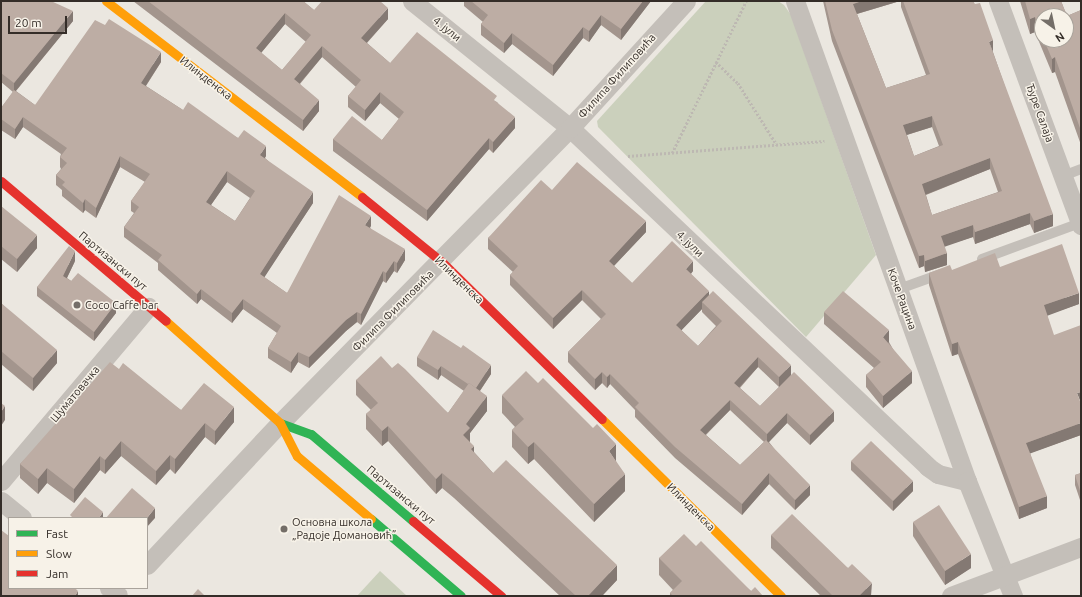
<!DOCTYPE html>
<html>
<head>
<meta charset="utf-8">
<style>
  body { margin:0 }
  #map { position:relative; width:1082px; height:597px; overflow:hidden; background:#ebe7e0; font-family:Ubuntu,sans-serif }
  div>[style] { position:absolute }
  .green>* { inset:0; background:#cbd0bc }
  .path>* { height:2.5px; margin-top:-1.25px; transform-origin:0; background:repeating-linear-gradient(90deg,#bdb8b2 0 2px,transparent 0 4px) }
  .lane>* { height:10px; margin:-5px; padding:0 5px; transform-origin:5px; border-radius:5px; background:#c4bfb9 }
  .street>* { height:19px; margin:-9.5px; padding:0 9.5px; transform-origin:9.5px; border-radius:9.5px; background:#c4bfb9 }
  .fast>* { height:9px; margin:-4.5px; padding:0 4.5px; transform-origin:4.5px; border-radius:4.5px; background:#30b455 }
  .slow>* { height:9px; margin:-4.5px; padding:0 4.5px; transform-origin:4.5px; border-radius:4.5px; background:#ff9f0a }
  .jam>* { height:9px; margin:-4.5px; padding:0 4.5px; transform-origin:4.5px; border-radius:4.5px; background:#e5322d }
  .wall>* { inset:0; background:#a3958d }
  .shaded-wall>* { inset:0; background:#847973 }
  .building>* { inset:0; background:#bdada4 }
  .dots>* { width:11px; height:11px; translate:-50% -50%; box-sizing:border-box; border:2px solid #f7f2e8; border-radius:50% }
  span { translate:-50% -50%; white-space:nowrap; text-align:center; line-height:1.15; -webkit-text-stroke:3px #f7f2e8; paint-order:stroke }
  .street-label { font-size:11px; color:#342d28 }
  .poi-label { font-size:11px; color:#342d28 }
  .left { translate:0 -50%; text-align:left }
  .frame { position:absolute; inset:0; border:2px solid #342d28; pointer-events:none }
  .legend { position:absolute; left:8px; top:517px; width:140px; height:72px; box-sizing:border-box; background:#f7f2e8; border:1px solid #a9a39b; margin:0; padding:5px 7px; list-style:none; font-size:12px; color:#342d28 }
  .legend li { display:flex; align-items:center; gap:8px; height:20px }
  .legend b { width:20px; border:1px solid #a9a39b }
  .north { position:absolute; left:1034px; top:8px; width:40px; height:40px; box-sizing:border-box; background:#f7f2e8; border:1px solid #a9a39b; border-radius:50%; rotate:147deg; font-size:11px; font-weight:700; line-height:16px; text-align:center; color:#342d28 }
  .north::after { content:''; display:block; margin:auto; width:14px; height:18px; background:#746e68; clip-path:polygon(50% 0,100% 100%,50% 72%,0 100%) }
  .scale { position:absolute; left:8px; top:16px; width:59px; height:18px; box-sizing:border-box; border:2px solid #342d28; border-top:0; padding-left:5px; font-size:12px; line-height:14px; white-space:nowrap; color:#342d28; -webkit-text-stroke:3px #f7f2e8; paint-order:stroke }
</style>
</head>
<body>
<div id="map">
  <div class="green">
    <div style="clip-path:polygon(706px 1px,778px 1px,784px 5px,791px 15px,876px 255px,806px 337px,598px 127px,597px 121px)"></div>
    <div style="clip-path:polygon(380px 571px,407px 596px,357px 596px)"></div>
  </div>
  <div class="path">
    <div style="left:716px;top:62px;width:30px;rotate:44deg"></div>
    <div style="left:738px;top:83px;width:73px;rotate:57.8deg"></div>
    <div style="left:672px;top:153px;width:169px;rotate:-64deg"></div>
    <div style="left:628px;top:156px;width:197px;rotate:-4.4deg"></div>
  </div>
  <div class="lane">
    <div style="left:1063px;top:176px;width:19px;rotate:-21deg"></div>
    <div style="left:982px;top:259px;width:104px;rotate:-20.2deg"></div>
    <div style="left:899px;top:289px;width:45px;rotate:-19.7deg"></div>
  </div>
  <div class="street">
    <div style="left:412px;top:1px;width:203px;rotate:38.8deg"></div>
    <div style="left:570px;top:128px;width:493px;rotate:43.4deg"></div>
    <div style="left:928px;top:467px;width:12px;rotate:35deg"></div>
    <div style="left:938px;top:474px;width:30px;rotate:14deg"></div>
    <div style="left:795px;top:1px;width:510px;rotate:70.29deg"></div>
    <div style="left:967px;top:481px;width:124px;rotate:68.2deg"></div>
    <div style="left:998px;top:1px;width:239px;rotate:69.7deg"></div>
    <div style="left:1px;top:481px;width:228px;rotate:-49.8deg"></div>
    <div style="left:1px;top:501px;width:27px;rotate:39deg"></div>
    <div style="left:147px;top:565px;width:195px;rotate:-46.9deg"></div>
    <div style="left:280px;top:423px;width:414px;rotate:-45.5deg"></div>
    <div style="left:570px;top:128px;width:172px;rotate:-47.6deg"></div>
    <div style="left:109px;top:588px;width:11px;rotate:38deg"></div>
    <div style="left:951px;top:596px;width:139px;rotate:-20.7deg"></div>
  </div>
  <div class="fast">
    <div style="left:280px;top:423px;width:33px;rotate:20deg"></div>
    <div style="left:311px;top:434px;width:134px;rotate:40.5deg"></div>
    <div style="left:371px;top:519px;width:118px;rotate:40.5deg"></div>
  </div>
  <div class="slow">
    <div style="left:106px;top:1px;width:322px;rotate:37.4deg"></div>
    <div style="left:166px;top:321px;width:153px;rotate:41.8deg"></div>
    <div style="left:280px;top:423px;width:37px;rotate:63deg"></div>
    <div style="left:297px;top:456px;width:97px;rotate:40.4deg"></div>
    <div style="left:602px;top:419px;width:252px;rotate:44.7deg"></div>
  </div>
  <div class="jam">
    <div style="left:1px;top:181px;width:216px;rotate:40.3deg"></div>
    <div style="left:362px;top:197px;width:103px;rotate:39.1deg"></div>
    <div style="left:442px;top:262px;width:224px;rotate:44.5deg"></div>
    <div style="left:413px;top:521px;width:116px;rotate:40.4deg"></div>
  </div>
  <div class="wall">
    <div style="clip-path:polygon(evenodd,133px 1px,303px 1px,314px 10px,388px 19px,367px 43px,390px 63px,497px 102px,515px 128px,493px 153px,489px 149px,427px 221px,333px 151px,333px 139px,382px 140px,399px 119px,380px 103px,365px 121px,348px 107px,348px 96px,356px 87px,322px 57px,300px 84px,319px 111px,303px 131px,133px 1px,285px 24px,306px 42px,282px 70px,261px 53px,285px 24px)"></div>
    <div style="clip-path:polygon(464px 1px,651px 1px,621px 40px,601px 25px,589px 42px,583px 38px,553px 76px,512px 44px,504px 53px,481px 35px,481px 24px,483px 22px,464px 6px)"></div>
    <div style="clip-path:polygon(evenodd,823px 1px,900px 1px,857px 14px,886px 88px,926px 75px,901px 7px,901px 1px,973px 1px,993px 52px,1053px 226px,1034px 233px,1030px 224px,975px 244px,973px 237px,944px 246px,947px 265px,925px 272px,924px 266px,919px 268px,832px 41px,823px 1px,932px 127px,939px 146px,914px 156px,907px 135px,932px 127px,823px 1px,990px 169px,998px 192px,932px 215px,926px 195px,990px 169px)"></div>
    <div style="clip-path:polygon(evenodd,1020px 1px,1061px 1px,1067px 16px,1081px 10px,1081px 145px,1055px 72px,1052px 73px,1035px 32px,1030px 34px,1020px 1px,1042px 16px,1066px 40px,1042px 40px,1042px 16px)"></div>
    <div style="clip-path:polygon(evenodd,1px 4px,73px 21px,16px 91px,35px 105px,161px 62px,146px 86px,183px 110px,238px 138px,266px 156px,265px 158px,313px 203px,264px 277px,287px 293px,371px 226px,370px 228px,405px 260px,397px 273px,394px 271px,386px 283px,383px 281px,361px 325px,357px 322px,346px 331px,309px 368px,298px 362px,291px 373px,268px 358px,268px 348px,277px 333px,243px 309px,232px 323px,201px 299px,197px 304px,158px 270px,158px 263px,124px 237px,124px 227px,134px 213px,131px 211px,131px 201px,145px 182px,120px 167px,96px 218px,85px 210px,83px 213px,62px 196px,62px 190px,56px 185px,56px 175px,61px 169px,60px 167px,60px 157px,61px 154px,23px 127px,15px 139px,1px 130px,1px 108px,13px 92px,1px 82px,1px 4px,227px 182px,250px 198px,235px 221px,211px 205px,227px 182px)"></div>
    <div style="clip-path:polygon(evenodd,552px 190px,646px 232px,614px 266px,632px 283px,693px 271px,691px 274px,709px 295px,791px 375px,834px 421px,810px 445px,787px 423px,769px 442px,810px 495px,795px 510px,769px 484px,742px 515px,675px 458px,635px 417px,635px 410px,610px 384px,607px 388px,602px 383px,595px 390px,568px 362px,568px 352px,601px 319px,582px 300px,553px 329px,510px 285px,510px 275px,513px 272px,488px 249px,488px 238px,552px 190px,702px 309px,702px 312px,716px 326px,698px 346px,681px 330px,702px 309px,552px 190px,758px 367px,779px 387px,760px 406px,740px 388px,758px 367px,552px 190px,730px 410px,764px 442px,740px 465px,706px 435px,730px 410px)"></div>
    <div style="clip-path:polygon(1px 206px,37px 248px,17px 272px,1px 259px)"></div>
    <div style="clip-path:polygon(75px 261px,67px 278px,116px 313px,94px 341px,37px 296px,37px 287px)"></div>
    <div style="clip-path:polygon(1000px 267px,1079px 304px,1047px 315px,1081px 435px,1030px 453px,1047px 508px,1019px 519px,958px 354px,952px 356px,929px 285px,929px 273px,952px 270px)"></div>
    <div style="clip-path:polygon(1px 303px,57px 363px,33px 391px,1px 364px)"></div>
    <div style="clip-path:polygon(824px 312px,889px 342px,912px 383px,883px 408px,866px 387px,866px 375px,874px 368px,824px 324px)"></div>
    <div style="clip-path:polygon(417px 357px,491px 374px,480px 391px,487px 411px,470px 433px,470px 443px,474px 452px,493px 473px,617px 580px,602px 596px,560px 596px,454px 498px,442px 488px,436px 494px,388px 441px,382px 446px,366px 429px,366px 414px,371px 410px,356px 395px,356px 380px,392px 368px,448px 413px,464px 391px,441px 375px,438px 380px,417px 366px)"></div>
    <div style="clip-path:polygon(119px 369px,181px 410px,234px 422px,215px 445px,205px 437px,175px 474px,170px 469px,156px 485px,121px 456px,105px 474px,100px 470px,74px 503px,47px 483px,38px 494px,20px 478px,20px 464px)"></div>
    <div style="clip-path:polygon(502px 395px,616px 461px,625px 491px,594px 522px,534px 459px,528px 464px,512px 447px,512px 430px,515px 427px,502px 413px)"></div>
    <div style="clip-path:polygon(851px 461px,913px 491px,893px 511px,851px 470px)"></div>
    <div style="clip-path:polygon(1081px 473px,1081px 503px,1075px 485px,1075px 475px)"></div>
    <div style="clip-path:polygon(913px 522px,971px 568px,945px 585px,913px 536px)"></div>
    <div style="clip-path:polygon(771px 535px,848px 568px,872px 596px,821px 596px,771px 548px)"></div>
    <div style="clip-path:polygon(696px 546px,751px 591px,763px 596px,670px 596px,670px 593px,673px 590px,659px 575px,659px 558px)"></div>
  </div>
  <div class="shaded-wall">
    <div style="clip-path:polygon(643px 1px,651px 1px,621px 40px,621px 29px)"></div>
    <div style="clip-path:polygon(862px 1px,900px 1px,853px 15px,853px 4px)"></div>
    <div style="clip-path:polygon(388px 8px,388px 19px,361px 49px,361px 38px)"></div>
    <div style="clip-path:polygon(73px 11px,73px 21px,14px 93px,14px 83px)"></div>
    <div style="clip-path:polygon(285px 13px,285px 24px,256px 59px,256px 48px)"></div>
    <div style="clip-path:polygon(601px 15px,601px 25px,589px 42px,589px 31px)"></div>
    <div style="clip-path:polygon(1035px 17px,1035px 32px,1030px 34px,1030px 19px)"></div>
    <div style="clip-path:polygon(583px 27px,583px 38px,553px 76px,553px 65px)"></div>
    <div style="clip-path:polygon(512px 33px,512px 44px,504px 53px,504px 43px)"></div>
    <div style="clip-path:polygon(993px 40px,993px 52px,989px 42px)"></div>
    <div style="clip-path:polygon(322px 46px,322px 57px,294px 90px,294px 79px)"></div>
    <div style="clip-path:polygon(161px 52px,161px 62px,141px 93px,141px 83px)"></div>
    <div style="clip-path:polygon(1055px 57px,1055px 72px,1052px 73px,1052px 59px)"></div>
    <div style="clip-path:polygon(380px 92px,380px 103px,365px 121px,365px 110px)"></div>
    <div style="clip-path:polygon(319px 100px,319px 111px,303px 131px,303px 120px)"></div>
    <div style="clip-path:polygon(932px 116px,932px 127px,903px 136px,903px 125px)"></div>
    <div style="clip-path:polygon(23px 117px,23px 127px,15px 139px,15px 129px)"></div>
    <div style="clip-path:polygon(515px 117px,515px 128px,493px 153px,493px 142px)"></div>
    <div style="clip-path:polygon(489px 138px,489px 149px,427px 221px,427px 210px)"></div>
    <div style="clip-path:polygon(266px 146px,266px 156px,260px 165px,260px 155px)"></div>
    <div style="clip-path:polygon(120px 156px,120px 167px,96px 218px,96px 208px)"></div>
    <div style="clip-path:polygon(990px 158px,990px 169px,922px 196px,922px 184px)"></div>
    <div style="clip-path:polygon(227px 171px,227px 182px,206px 212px,206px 202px)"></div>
    <div style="clip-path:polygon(313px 192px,313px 203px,260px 284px,260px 274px)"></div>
    <div style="clip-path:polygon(85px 199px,85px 210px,83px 213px,83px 203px)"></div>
    <div style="clip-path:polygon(1030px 213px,1030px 224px,975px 244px,975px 232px)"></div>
    <div style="clip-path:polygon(1053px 214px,1053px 226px,1034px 233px,1034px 221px)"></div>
    <div style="clip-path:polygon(371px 216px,371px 226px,365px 235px,365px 225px)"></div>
    <div style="clip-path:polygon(646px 221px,646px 232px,609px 271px,609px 261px)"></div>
    <div style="clip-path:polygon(973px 225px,973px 237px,941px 248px,941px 236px)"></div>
    <div style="clip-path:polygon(37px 235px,37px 248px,17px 272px,17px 259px)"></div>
    <div style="clip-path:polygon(405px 249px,405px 260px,397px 273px,397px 263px)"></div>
    <div style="clip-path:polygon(75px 251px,75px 261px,63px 286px,63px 276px)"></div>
    <div style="clip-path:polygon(947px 253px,947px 265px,925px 272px,925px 261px)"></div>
    <div style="clip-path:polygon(924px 255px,924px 266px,919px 268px,919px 256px)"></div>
    <div style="clip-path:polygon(394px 261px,394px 271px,386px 283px,386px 273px)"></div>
    <div style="clip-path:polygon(693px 261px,693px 271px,686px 279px,686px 269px)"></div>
    <div style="clip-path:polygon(383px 271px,383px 281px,361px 325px,361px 314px)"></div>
    <div style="clip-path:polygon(201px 289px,201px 299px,197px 304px,197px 294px)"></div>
    <div style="clip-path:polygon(582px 290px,582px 300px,553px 329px,553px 318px)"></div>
    <div style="clip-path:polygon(709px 291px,709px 302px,702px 302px,702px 309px,676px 336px,676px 325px)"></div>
    <div style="clip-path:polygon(1079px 293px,1079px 304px,1044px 317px,1044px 305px)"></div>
    <div style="clip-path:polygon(243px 299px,243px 309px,232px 323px,232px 313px)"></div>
    <div style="clip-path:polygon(116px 303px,116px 313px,94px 341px,94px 332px)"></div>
    <div style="clip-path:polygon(357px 312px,357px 322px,346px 331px,309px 368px,309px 357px,346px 320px)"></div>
    <div style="clip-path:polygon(889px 330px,889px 342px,883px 349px,883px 337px)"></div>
    <div style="clip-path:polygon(958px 342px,958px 354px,952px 356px,952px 344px)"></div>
    <div style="clip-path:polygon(57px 350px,57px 363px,33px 391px,33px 378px)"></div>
    <div style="clip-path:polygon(298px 352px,298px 362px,291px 373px,291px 362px)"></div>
    <div style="clip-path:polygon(758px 357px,758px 367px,734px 393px,734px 383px)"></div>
    <div style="clip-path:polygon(491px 365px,491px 374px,475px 398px,475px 389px)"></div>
    <div style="clip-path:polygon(791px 365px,791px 375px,779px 388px,779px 377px)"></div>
    <div style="clip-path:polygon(441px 366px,441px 375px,438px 380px,438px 370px)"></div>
    <div style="clip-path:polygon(912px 371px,912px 383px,883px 408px,883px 396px)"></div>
    <div style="clip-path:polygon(602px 372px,602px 383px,595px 390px,595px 379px)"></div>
    <div style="clip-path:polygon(610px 374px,610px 384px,607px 388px,607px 377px)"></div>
    <div style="clip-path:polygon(1081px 392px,1081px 403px,1077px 393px)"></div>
    <div style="clip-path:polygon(487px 396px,487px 411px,470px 433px,470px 444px,463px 435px,466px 424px)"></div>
    <div style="clip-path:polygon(730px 400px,730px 410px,700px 440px,700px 430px)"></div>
    <div style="clip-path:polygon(5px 406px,5px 420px,1px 426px,1px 412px)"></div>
    <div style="clip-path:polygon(234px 407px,234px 422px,215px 445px,215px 431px)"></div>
    <div style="clip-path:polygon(834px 411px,834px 421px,810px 445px,810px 435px)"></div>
    <div style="clip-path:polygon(787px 413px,787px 423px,767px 444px,767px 434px)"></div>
    <div style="clip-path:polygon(205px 423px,205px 437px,175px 474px,175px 459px)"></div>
    <div style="clip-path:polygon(1081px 423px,1081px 435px,1026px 455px,1026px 443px)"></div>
    <div style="clip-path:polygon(388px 426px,388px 441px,382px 446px,382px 431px)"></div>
    <div style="clip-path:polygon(121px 441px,121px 456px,105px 474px,105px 460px)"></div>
    <div style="clip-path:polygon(534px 442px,534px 459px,528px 464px,528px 447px)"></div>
    <div style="clip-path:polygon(616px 444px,616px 462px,609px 451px)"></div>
    <div style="clip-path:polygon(474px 446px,474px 461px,471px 449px)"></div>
    <div style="clip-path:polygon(170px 455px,170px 469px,156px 485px,156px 471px)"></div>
    <div style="clip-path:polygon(100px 456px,100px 470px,74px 503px,74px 489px)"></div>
    <div style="clip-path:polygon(47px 468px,47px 483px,38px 494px,38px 479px)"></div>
    <div style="clip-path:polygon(442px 473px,442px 488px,436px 494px,436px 479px)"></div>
    <div style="clip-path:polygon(769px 473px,769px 484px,742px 515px,742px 504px)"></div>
    <div style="clip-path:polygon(625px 474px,625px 491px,594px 522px,594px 504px)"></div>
    <div style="clip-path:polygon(913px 481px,913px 491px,893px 511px,893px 501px)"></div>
    <div style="clip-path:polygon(810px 485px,810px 495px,795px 510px,795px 500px)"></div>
    <div style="clip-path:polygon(1047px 496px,1047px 508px,1019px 519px,1019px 507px)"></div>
    <div style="clip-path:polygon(155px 508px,155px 518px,147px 527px,147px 518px)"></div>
    <div style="clip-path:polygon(103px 512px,103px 518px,99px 518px)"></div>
    <div style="clip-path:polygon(971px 554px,971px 568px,945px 585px,945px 571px)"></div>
    <div style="clip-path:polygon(617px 565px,617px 580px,602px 596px,588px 596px)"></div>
    <div style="clip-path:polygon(872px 583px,871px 596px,859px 596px)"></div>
    <div style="clip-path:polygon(78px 591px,78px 596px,75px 596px)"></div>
  </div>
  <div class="building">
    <div style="clip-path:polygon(3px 1px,51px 1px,73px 11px,14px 83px,1px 73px,1px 4px)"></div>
    <div style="clip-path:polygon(evenodd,148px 1px,303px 1px,314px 10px,322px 1px,380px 1px,388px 8px,361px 38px,390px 63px,417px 32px,497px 96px,494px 100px,515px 117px,493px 142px,489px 138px,427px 210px,333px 139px,352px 116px,382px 140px,404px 112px,380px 92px,365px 110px,348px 96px,361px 80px,322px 46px,294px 79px,319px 100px,303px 120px,148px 1px,285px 13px,311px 35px,282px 70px,256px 48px,285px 13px)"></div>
    <div style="clip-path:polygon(471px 1px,643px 1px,621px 29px,601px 15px,589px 31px,583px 27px,553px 65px,512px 33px,504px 43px,481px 24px,488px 15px)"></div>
    <div style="clip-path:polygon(evenodd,825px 1px,862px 1px,853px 4px,886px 88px,930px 74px,903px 1px,973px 1px,975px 4px,980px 3px,993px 40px,989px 42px,1053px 214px,1034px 221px,1030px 213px,975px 232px,973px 225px,941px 236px,947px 253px,925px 261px,924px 255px,919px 256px,832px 30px,825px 1px,932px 116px,943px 145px,914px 156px,903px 125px,932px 116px,825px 1px,990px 158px,1002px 191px,932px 215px,922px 184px,990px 158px)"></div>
    <div style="clip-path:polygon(1025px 1px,1061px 1px,1067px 16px,1081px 10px,1081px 131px,1055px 57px,1052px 59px,1044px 40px,1066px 40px,1066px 16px,1042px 16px,1042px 34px,1035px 17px,1030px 19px)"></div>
    <div style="clip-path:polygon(evenodd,109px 19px,161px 52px,141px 83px,183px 110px,188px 102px,238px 138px,244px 130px,266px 146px,260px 155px,313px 192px,260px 274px,287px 293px,339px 195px,371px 216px,365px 225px,405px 249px,397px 263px,394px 261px,386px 273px,383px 271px,361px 314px,357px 312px,346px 320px,309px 357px,298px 352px,291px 362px,268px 348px,281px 326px,243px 299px,232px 313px,201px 289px,197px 294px,158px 260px,162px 255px,124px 227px,139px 207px,131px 201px,150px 174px,120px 156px,96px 208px,85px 199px,83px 203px,62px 185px,65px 182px,56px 175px,67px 163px,60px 157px,67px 148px,23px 117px,15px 129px,1px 119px,1px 108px,14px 90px,35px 105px,95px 20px,105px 25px,109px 19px,227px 171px,255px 191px,235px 221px,206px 202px,227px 171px)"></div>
    <div style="clip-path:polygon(577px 162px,646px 221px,609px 261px,632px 283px,672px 241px,693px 261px,686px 269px,709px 291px,676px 325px,698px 346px,722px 321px,702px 302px,713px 291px,791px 365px,779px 377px,758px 357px,734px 383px,760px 406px,794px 372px,834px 411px,810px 435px,787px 413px,767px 434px,730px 400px,700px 430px,740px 465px,766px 440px,810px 485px,795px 500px,769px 473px,742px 504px,675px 447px,635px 407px,639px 403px,610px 374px,607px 377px,602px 372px,595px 379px,568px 352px,606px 314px,582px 290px,553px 318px,510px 275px,518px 266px,488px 238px,541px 180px,552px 190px)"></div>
    <div style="clip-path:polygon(1px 206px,37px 235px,17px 259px,1px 246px)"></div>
    <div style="clip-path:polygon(1062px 244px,1079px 293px,1044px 305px,1054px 335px,1081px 325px,1081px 392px,1077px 393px,1081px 404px,1081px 423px,1026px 443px,1047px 496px,1019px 507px,958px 342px,952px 344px,929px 273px,950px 265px,952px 270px,995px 253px,1000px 267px)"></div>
    <div style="clip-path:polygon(69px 246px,75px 251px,63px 276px,71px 281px,78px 273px,116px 303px,94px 332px,37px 287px)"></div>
    <div style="clip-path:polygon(843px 291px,889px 330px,883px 337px,912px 371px,883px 396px,866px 375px,881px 362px,824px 312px)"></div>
    <div style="clip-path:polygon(1px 303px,57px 350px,33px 378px,1px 351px)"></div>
    <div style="clip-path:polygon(433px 330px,461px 348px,463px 345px,491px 365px,476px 388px,469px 383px,468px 384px,441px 366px,438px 370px,417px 357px)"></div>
    <div style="clip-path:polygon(381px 356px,392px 368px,398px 363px,405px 369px,448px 413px,469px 383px,487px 396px,466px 424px,470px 428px,463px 435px,474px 446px,471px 449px,493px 473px,506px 460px,617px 565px,588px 596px,576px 596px,454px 483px,442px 473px,436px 479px,388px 426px,382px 431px,366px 414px,378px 403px,356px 380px)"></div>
    <div style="clip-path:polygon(110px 362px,119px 369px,123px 363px,181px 410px,204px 383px,234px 407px,215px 431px,205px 423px,175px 459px,170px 455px,156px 471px,121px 441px,105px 460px,100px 456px,74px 489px,47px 468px,38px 479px,20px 464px)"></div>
    <div style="clip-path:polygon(526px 371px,538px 383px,543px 378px,593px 428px,597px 424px,616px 444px,609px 451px,625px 474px,594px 504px,534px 442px,528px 447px,512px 430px,524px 419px,502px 395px)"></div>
    <div style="clip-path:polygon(1px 403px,5px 406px,1px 412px)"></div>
    <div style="clip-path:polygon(871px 441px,913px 481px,893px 501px,851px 461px)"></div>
    <div style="clip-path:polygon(1081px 473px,1081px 494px,1075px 475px)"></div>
    <div style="clip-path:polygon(132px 488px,155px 508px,147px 518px,106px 518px)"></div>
    <div style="clip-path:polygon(85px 497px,103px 512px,99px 518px,73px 518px,70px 515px)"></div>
    <div style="clip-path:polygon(939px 505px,971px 554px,945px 571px,913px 522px)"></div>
    <div style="clip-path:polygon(792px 514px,848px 568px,852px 564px,872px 583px,859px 596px,833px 596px,771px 535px)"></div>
    <div style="clip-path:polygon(1px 530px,9px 536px,9px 588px,75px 588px,78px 591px,75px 596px,1px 596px)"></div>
    <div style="clip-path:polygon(684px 534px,696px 546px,701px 541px,751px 591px,755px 587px,763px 596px,673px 596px,670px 593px,682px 581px,659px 558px)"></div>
    <div style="clip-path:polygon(198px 589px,205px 596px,192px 596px)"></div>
  </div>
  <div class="dots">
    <div style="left:77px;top:305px;background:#746e68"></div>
    <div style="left:284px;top:529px;background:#746e68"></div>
  </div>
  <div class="street-label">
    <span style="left:447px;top:29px;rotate:39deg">4. јули</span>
    <span style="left:617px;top:76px;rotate:-48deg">Филипа Филиповића</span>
    <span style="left:206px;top:78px;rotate:38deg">Илинденска</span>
    <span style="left:1040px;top:113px;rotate:70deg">Ђуре Салаја</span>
    <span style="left:690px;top:244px;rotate:44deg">4. јули</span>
    <span style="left:113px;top:261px;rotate:40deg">Партизански пут</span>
    <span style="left:459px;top:280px;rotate:44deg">Илинденска</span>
    <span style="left:902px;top:299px;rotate:70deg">Коче Рацина</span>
    <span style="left:393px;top:311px;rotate:-45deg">Филипа Филиповића</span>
    <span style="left:75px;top:394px;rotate:-50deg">Шуматовачка</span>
    <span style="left:401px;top:495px;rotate:40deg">Партизански пут</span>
    <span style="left:691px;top:507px;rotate:45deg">Илинденска</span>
  </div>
  <div class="poi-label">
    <span class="left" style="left:85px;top:305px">Coco Caffe bar</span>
    <span class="left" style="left:292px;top:529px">Основна школа<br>„Радоје Домановић”</span>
  </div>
  <div class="frame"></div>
  <ul class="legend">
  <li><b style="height:5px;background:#30b455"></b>Fast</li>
  <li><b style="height:5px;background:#ff9f0a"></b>Slow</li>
  <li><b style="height:5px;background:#e5322d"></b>Jam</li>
  </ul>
  <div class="north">N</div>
  <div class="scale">20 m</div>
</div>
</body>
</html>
